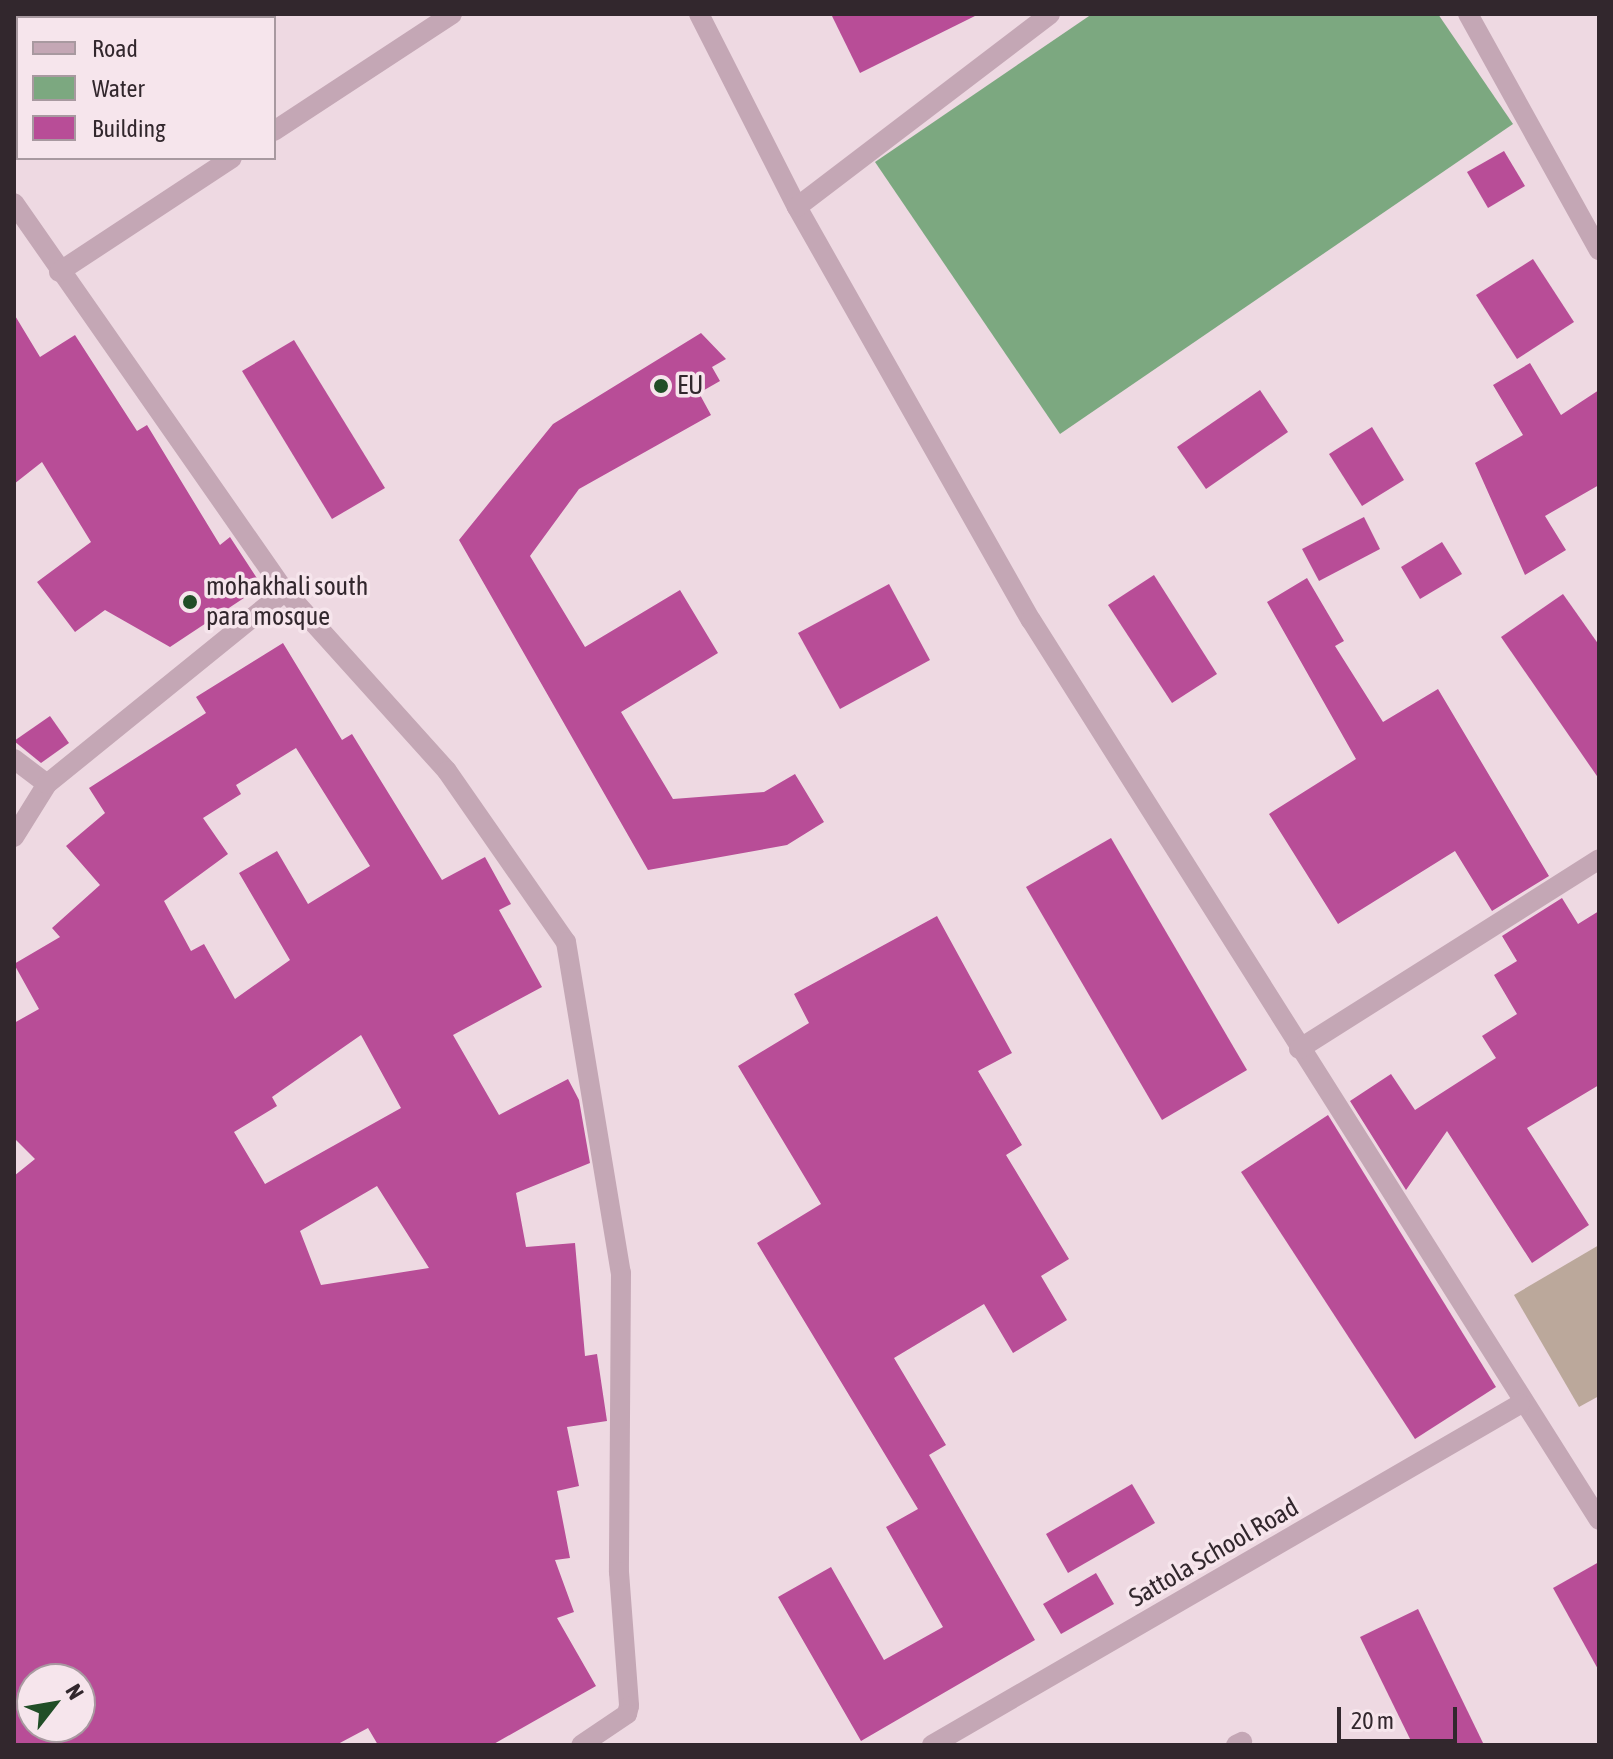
<!DOCTYPE html>
<html>
<head>
<meta charset="utf-8">
<style>
  body { margin:0 }
  #map { position:relative; width:1613px; height:1759px; overflow:hidden; background:#eed9e2; font-family:"Asap Condensed",sans-serif }
  div>[style] { position:absolute }
  .green>* { inset:0; background:#bba89b }
  .water>* { inset:0; background:#7ca880 }
  .building>* { inset:0; background:#b84d97 }
  .street>* { height:20px; margin:-10px; padding:0 10px; transform-origin:10px; border-radius:10px; background:#c4a7b5 }
  .dots>* { width:22px; height:22px; translate:-50% -50%; box-sizing:border-box; border:4px solid #f6e5ec; border-radius:50% }
  span { translate:-50% -50%; white-space:nowrap; text-align:center; line-height:1.15; -webkit-text-stroke:7px #f6e5ec; paint-order:stroke }
  .poi-label { font-size:26px; color:#32272d }
  .left { translate:0 -50%; text-align:left }
  .street-label { font-size:26px; color:#32272d }
  .frame { position:absolute; inset:0; border:16px solid #32272d; pointer-events:none }
  .legend { position:absolute; left:16px; top:16px; width:260px; height:144px; box-sizing:border-box; background:#f6e5ec; border:2px solid #a899a0; margin:0; padding:10px 14px; list-style:none; font-size:24px; color:#32272d }
  .legend li { display:flex; align-items:center; gap:16px; height:40px }
  .legend b { width:40px; border:2px solid #a899a0 }
  .north { position:absolute; left:16px; top:1663px; width:80px; height:80px; box-sizing:border-box; background:#f6e5ec; border:2px solid #a899a0; border-radius:50%; rotate:59deg; font-size:22px; font-weight:700; line-height:32px; text-align:center; color:#32272d }
  .north::after { content:''; display:block; margin:auto; width:28px; height:36px; background:#214e27; clip-path:polygon(50% 0,100% 100%,50% 72%,0 100%) }
  .scale { position:absolute; left:1337px; top:1707px; width:120px; height:36px; box-sizing:border-box; border:4px solid #32272d; border-top:0; padding-left:10px; font-size:24px; line-height:28px; white-space:nowrap; color:#32272d; -webkit-text-stroke:6px #f6e5ec; paint-order:stroke }
</style>
</head>
<body>
<div id="map">
  <div class="green">
    <div style="clip-path:polygon(1599px 1245px,1599px 1396px,1579px 1407px,1514px 1295px)"></div>
  </div>
  <div class="water">
    <div style="clip-path:polygon(1092px 14px,1438px 14px,1513px 124px,1060px 434px,875px 162px)"></div>
  </div>
  <div class="building">
    <div style="clip-path:polygon(831px 14px,979px 14px,860px 73px)"></div>
    <div style="clip-path:polygon(1504px 151px,1525px 186px,1488px 208px,1467px 172px)"></div>
    <div style="clip-path:polygon(1533px 259px,1574px 322px,1517px 359px,1476px 295px)"></div>
    <div style="clip-path:polygon(14px 314px,40px 357px,75px 335px,137px 431px,147px 425px,220px 545px,230px 537px,262px 586px,170px 647px,105px 610px,75px 632px,37px 582px,91px 542px,42px 462px,14px 484px)"></div>
    <div style="clip-path:polygon(701px 333px,726px 359px,712px 367px,720px 381px,699px 393px,711px 415px,579px 489px,530px 556px,585px 647px,680px 590px,718px 653px,621px 712px,673px 799px,764px 792px,795px 774px,824px 822px,787px 845px,648px 870px,459px 540px,553px 424px)"></div>
    <div style="clip-path:polygon(294px 340px,385px 488px,332px 519px,242px 371px)"></div>
    <div style="clip-path:polygon(1530px 363px,1561px 415px,1599px 390px,1599px 485px,1545px 516px,1566px 550px,1525px 575px,1475px 463px,1523px 435px,1493px 385px)"></div>
    <div style="clip-path:polygon(1260px 390px,1288px 432px,1206px 489px,1177px 447px)"></div>
    <div style="clip-path:polygon(1372px 427px,1404px 480px,1362px 506px,1329px 454px)"></div>
    <div style="clip-path:polygon(1364px 517px,1380px 549px,1319px 581px,1302px 549px)"></div>
    <div style="clip-path:polygon(1442px 542px,1462px 574px,1420px 599px,1401px 567px)"></div>
    <div style="clip-path:polygon(1154px 575px,1217px 674px,1172px 703px,1108px 605px)"></div>
    <div style="clip-path:polygon(1307px 578px,1344px 641px,1335px 646px,1383px 722px,1438px 689px,1549px 876px,1492px 911px,1455px 851px,1338px 924px,1269px 814px,1356px 759px,1267px 602px)"></div>
    <div style="clip-path:polygon(889px 584px,930px 660px,840px 709px,798px 633px)"></div>
    <div style="clip-path:polygon(1563px 594px,1599px 645px,1599px 779px,1501px 637px)"></div>
    <div style="clip-path:polygon(evenodd,283px 643px,342px 740px,352px 734px,442px 880px,485px 857px,511px 904px,499px 910px,542px 987px,453px 1035px,499px 1115px,568px 1079px,579px 1100px,590px 1163px,516px 1193px,526px 1247px,575px 1243px,585px 1356px,597px 1354px,607px 1421px,567px 1427px,579px 1486px,557px 1491px,570px 1558px,555px 1560px,574px 1612px,557px 1618px,596px 1686px,492px 1745px,378px 1745px,368px 1728px,336px 1745px,14px 1745px,14px 1176px,35px 1159px,14px 1138px,14px 1023px,39px 1009px,14px 964px,60px 937px,52px 928px,100px 885px,66px 846px,105px 813px,89px 788px,206px 713px,196px 697px,283px 643px,296px 748px,370px 866px,308px 904px,277px 851px,239px 873px,290px 960px,235px 999px,204px 944px,191px 951px,164px 901px,228px 854px,203px 818px,241px 794px,236px 785px,296px 748px,283px 643px,361px 1035px,401px 1108px,265px 1184px,234px 1132px,277px 1106px,272px 1097px,361px 1035px,283px 643px,377px 1186px,429px 1268px,321px 1285px,300px 1231px,377px 1186px,283px 643px,32px 1679px,80px 1679px,80px 1727px,32px 1727px,32px 1679px)"></div>
    <div style="clip-path:polygon(50px 716px,69px 743px,41px 763px,14px 741px)"></div>
    <div style="clip-path:polygon(1111px 838px,1247px 1070px,1162px 1120px,1026px 887px)"></div>
    <div style="clip-path:polygon(1562px 898px,1578px 924px,1599px 911px,1599px 1085px,1527px 1128px,1589px 1225px,1532px 1263px,1447px 1131px,1406px 1190px,1350px 1101px,1391px 1074px,1415px 1110px,1496px 1058px,1482px 1036px,1517px 1014px,1494px 975px,1517px 961px,1502px 936px)"></div>
    <div style="clip-path:polygon(937px 916px,1012px 1053px,978px 1071px,1022px 1145px,1006px 1155px,1069px 1259px,1041px 1276px,1067px 1320px,1013px 1353px,984px 1304px,894px 1358px,946px 1445px,929px 1455px,1035px 1640px,861px 1741px,778px 1597px,831px 1567px,884px 1660px,943px 1627px,886px 1527px,918px 1509px,757px 1243px,821px 1204px,738px 1066px,809px 1023px,794px 994px)"></div>
    <div style="clip-path:polygon(1328px 1115px,1496px 1387px,1415px 1439px,1241px 1172px)"></div>
    <div style="clip-path:polygon(1132px 1484px,1155px 1523px,1068px 1573px,1046px 1534px)"></div>
    <div style="clip-path:polygon(1599px 1562px,1599px 1671px,1553px 1588px)"></div>
    <div style="clip-path:polygon(1096px 1573px,1114px 1604px,1061px 1634px,1043px 1604px)"></div>
    <div style="clip-path:polygon(1418px 1609px,1484px 1745px,1413px 1745px,1360px 1637px)"></div>
  </div>
  <div class="street">
    <div style="left:699px;top:14px;width:216px;rotate:63.1deg"></div>
    <div style="left:797px;top:207px;width:475px;rotate:60.5deg"></div>
    <div style="left:1031px;top:620px;width:1064px;rotate:57.74deg"></div>
    <div style="left:1468px;top:14px;width:270px;rotate:61deg"></div>
    <div style="left:274px;top:131px;width:213px;rotate:-33.3deg"></div>
    <div style="left:14px;top:203px;width:473px;rotate:55.1deg"></div>
    <div style="left:285px;top:591px;width:242px;rotate:48deg"></div>
    <div style="left:447px;top:771px;width:208px;rotate:55.2deg"></div>
    <div style="left:566px;top:942px;width:336px;rotate:80.6deg"></div>
    <div style="left:621px;top:1273px;width:299px;rotate:90.4deg"></div>
    <div style="left:619px;top:1572px;width:134px;rotate:85.7deg"></div>
    <div style="left:629px;top:1706px;width:8px;rotate:104deg"></div>
    <div style="left:627px;top:1714px;width:55px;rotate:146deg"></div>
    <div style="left:797px;top:207px;width:318px;rotate:-37.3deg"></div>
    <div style="left:59px;top:272px;width:207px;rotate:-33.4deg"></div>
    <div style="left:14px;top:759px;width:41px;rotate:37.1deg"></div>
    <div style="left:14px;top:837px;width:62px;rotate:-58.1deg"></div>
    <div style="left:47px;top:784px;width:306px;rotate:-39deg"></div>
    <div style="left:1299px;top:1049px;width:355px;rotate:-32.3deg"></div>
    <div style="left:932px;top:1745px;width:680px;rotate:-30.11deg"></div>
    <div style="left:1236px;top:1745px;width:7px;rotate:-27deg"></div>
  </div>
  <div class="dots">
    <div style="left:661px;top:386px;background:#214e27"></div>
    <div style="left:190px;top:602px;background:#214e27"></div>
  </div>
  <div class="poi-label">
    <span class="left" style="left:677px;top:386px">EU</span>
    <span class="left" style="left:206px;top:602px">mohakhali south<br>para mosque</span>
  </div>
  <div class="street-label">
    <span style="left:1214px;top:1553px;rotate:-30deg">Sattola School Road</span>
  </div>
  <div class="frame"></div>
  <ul class="legend">
  <li><b style="height:10px;background:#c4a7b5"></b>Road</li>
  <li><b style="height:22px;background:#7ca880"></b>Water</li>
  <li><b style="height:22px;background:#b84d97"></b>Building</li>
  </ul>
  <div class="north">N</div>
  <div class="scale">20 m</div>
</div>
</body>
</html>
